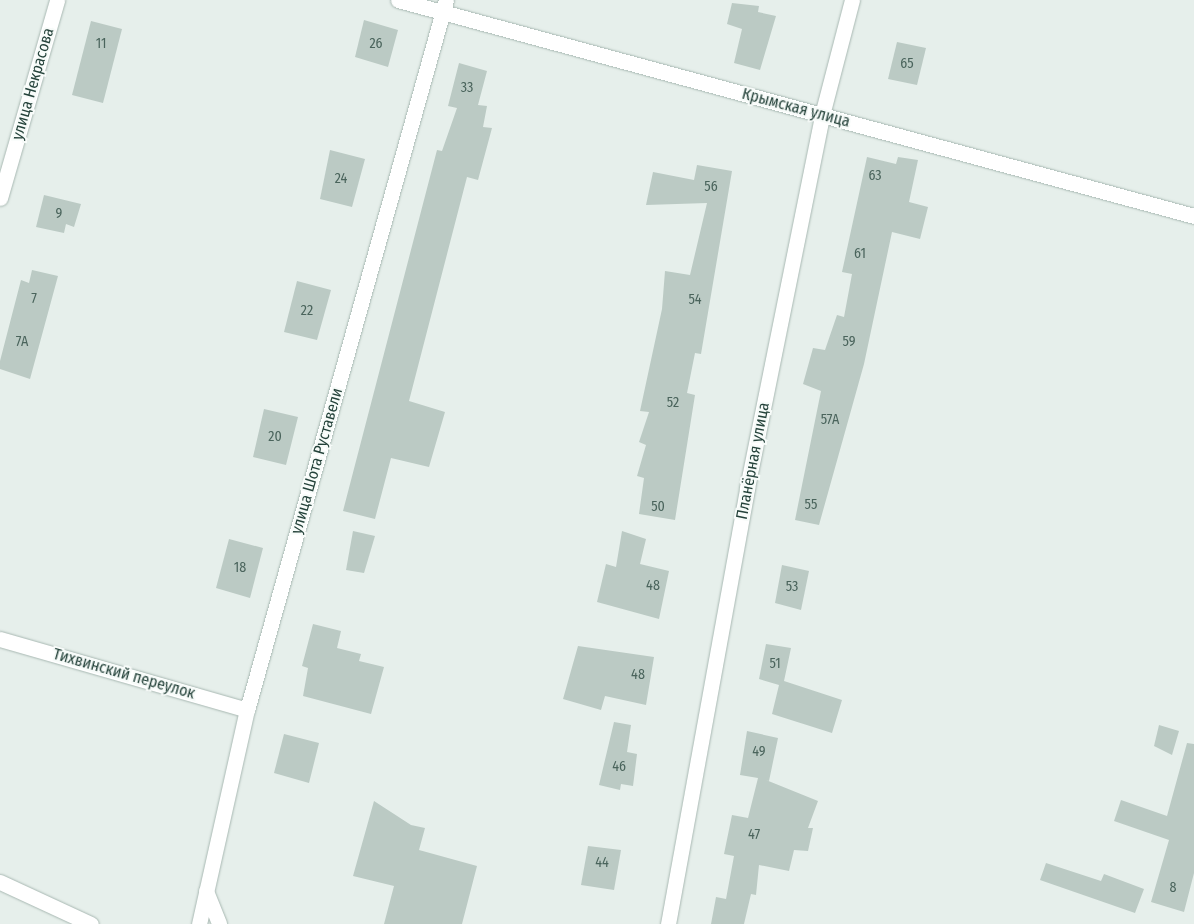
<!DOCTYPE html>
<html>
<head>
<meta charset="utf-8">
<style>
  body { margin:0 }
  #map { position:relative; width:1194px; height:924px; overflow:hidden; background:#e6efeb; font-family:"Fira Sans Condensed",sans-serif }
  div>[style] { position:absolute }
  .building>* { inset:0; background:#bbcac4 }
  .roads { filter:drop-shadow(0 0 1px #a8b8b2) drop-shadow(0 0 1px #a8b8b2) }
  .minor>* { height:15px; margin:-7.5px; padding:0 7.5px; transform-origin:7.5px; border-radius:7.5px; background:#fff }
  span { translate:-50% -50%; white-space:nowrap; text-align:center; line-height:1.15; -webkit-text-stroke:4px #f7fbf9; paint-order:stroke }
  .number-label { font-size:14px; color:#4a645c }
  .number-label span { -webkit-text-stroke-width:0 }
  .street-label { font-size:16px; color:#24423a }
</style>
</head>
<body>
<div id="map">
  <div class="building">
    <div style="clip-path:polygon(732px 3px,759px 6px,758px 12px,776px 16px,760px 70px,734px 63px,742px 29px,727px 24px)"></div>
    <div style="clip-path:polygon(364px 20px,398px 30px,388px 67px,355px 57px)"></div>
    <div style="clip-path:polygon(91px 21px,122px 29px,103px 103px,72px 95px)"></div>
    <div style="clip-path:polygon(897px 42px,926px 48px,917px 85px,888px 79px)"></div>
    <div style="clip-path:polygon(459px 63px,487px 71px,478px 105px,487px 106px,483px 127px,492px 128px,478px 180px,467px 177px,409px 401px,445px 412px,429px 467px,391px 458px,375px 519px,343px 511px,437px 150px,442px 151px,457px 108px,448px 106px)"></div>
    <div style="clip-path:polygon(330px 150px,365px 159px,352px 207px,320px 199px)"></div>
    <div style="clip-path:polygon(867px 157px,896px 164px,898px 157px,918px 160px,909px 202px,928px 207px,920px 239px,892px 232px,864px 364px,819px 525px,795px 520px,821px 391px,803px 384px,813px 348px,825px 350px,837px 315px,844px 317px,852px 274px,842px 272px)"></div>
    <div style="clip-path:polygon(697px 165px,732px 171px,701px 354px,695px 353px,687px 393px,695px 395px,675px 520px,639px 514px,644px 478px,637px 476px,646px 445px,639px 442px,649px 412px,640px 411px,662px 309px,665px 271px,690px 275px,707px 203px,646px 205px,653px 172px,694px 180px)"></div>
    <div style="clip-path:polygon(44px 195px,81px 204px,74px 227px,66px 224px,64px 233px,36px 227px)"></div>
    <div style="clip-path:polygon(32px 270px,58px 276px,30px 379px,0 369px,0 361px,21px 280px,29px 283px)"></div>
    <div style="clip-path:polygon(297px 281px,331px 290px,317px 340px,284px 332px)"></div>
    <div style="clip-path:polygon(264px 409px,298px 417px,286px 465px,253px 457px)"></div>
    <div style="clip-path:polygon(353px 531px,375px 536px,364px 573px,346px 570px)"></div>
    <div style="clip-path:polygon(622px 531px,646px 539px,640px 564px,669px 571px,659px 619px,597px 602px,606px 564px,616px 567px)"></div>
    <div style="clip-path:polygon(229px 539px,263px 548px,250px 598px,216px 588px)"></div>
    <div style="clip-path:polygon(782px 565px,809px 571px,801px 610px,775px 603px)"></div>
    <div style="clip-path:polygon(313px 624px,341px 631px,337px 648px,361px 654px,359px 661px,384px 667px,371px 714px,303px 696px,308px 668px,302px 666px)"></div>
    <div style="clip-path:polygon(766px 644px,791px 648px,784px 681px,842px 700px,832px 733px,772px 714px,779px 685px,759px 679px)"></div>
    <div style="clip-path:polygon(578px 646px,654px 657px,646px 705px,605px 696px,601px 710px,563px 699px)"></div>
    <div style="clip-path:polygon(614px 722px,631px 725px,627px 752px,637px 754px,633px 786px,621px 784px,620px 790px,599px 785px)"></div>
    <div style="clip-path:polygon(1159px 725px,1179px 731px,1172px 755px,1154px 746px)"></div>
    <div style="clip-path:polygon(747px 731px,778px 738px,769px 781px,766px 780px,818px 801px,808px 828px,813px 828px,808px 851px,794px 850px,789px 871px,759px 865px,756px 895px,751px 894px,744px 924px,711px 924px,716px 897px,726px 899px,734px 856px,724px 854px,732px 815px,748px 818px,758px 778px,740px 775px)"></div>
    <div style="clip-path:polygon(284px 734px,319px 743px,309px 783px,274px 773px)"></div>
    <div style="clip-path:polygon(1187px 743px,1194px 744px,1194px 873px,1184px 912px,1151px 902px,1169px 840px,1114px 821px,1121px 800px,1167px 816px)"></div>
    <div style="clip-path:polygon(374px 801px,411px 825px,425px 828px,419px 850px,477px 866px,462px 924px,384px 924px,394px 886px,353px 876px)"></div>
    <div style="clip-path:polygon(588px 846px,621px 850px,614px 890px,581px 885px)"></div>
    <div style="clip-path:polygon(1046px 863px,1101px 881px,1104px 874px,1144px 889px,1135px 913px,1040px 880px)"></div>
  </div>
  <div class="roads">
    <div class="minor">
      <div style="left:398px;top:0;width:825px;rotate:15.18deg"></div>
      <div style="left:0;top:198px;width:206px;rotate:-73.9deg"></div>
      <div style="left:0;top:639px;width:257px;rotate:16deg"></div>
      <div style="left:0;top:882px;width:100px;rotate:24.8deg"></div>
      <div style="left:206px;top:891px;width:35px;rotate:68deg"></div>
      <div style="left:199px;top:924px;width:219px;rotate:-77.4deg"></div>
      <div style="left:247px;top:710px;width:737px;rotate:-74.34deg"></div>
      <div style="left:668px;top:924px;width:443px;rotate:-79.7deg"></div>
      <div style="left:747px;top:488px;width:380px;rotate:-78.6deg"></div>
      <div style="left:822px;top:115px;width:119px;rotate:-75.4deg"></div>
    </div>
  </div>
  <div class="number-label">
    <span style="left:101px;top:44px">11</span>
    <span style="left:376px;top:44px">26</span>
    <span style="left:907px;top:64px">65</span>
    <span style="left:467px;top:88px">33</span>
    <span style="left:875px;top:176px">63</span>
    <span style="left:341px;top:179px">24</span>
    <span style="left:711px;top:187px">56</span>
    <span style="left:59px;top:214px">9</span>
    <span style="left:860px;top:254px">61</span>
    <span style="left:34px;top:299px">7</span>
    <span style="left:695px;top:300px">54</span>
    <span style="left:307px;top:311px">22</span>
    <span style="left:22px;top:342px">7А</span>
    <span style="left:849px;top:342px">59</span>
    <span style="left:673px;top:403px">52</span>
    <span style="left:830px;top:420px">57А</span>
    <span style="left:275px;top:437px">20</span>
    <span style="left:811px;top:505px">55</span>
    <span style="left:658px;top:507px">50</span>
    <span style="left:240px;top:568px">18</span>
    <span style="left:653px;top:586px">48</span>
    <span style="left:792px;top:587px">53</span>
    <span style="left:775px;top:664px">51</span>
    <span style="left:638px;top:675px">48</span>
    <span style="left:759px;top:752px">49</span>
    <span style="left:619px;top:767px">46</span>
    <span style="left:754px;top:835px">47</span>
    <span style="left:602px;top:863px">44</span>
    <span style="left:1173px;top:888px">8</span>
  </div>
  <div class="street-label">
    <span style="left:33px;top:84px;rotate:-74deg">улица Некрасова</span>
    <span style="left:796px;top:108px;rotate:15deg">Крымская улица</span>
    <span style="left:317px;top:461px;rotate:-74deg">улица Шота Руставели</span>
    <span style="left:753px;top:461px;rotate:-79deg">Планёрная улица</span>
    <span style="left:124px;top:674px;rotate:16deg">Тихвинский переулок</span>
  </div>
</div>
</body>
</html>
